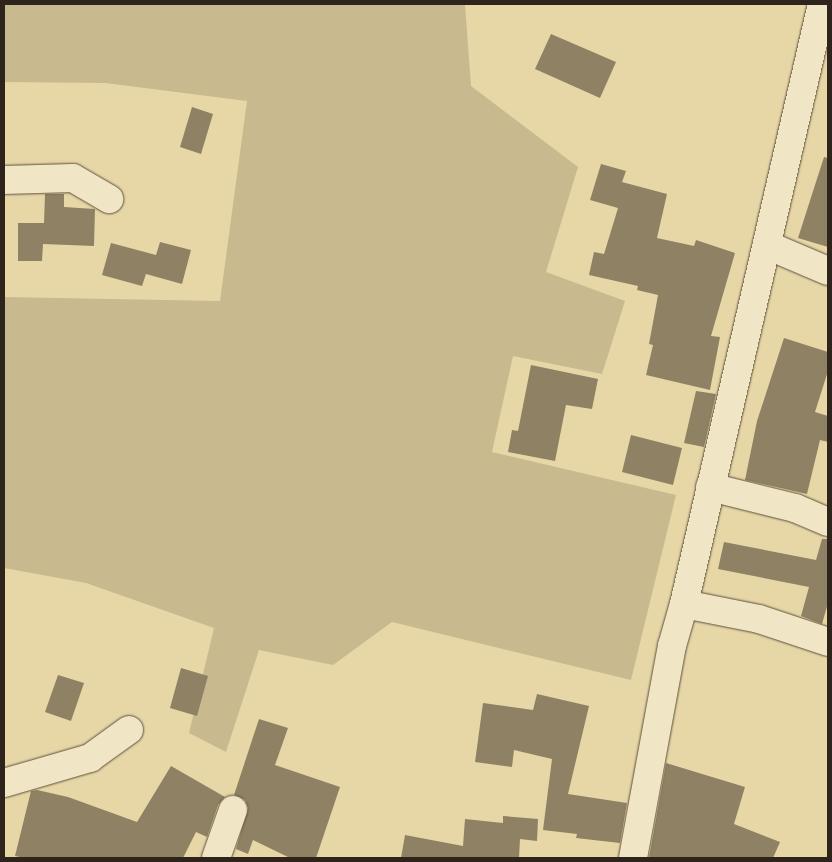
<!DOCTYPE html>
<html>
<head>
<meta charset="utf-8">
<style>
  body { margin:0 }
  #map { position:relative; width:832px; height:862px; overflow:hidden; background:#e8d7a6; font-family:"Libre Caslon Text",serif }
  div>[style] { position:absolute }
  .green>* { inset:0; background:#c8b98e }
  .building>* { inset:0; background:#8f8163 }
  .roads { filter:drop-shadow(0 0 1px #5c513e) drop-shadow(0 0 1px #5c513e) }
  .minor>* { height:28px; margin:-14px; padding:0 14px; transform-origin:14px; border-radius:14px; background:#f0e5c5 }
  span { translate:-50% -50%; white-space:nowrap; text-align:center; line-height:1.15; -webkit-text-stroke:4.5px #f0e5c5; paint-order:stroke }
  .frame { position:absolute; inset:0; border:5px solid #2e241b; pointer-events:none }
</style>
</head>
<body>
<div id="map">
  <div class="green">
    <div style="clip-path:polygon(4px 4px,465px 4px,471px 86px,578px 167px,546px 272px,625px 301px,602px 374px,513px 356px,492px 452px,676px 495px,631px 680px,392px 622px,333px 665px,259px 650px,226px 752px,189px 733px,214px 628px,86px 583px,4px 568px,4px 297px,220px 301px,247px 101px,105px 83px,4px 82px)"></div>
  </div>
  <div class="building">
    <div style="clip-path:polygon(551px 34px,616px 62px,600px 98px,535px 69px)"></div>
    <div style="clip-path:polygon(192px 107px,213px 114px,201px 154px,180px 147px)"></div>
    <div style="clip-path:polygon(824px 157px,828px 158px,828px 247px,798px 238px)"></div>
    <div style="clip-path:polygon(601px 164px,626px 171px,622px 182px,667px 194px,657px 238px,694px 246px,696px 240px,735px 253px,711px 336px,720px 337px,710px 390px,646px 375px,653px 345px,649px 344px,658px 295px,637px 290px,638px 286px,589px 275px,594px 252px,604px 254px,618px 208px,590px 200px)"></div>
    <div style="clip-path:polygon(45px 194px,64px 194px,64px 207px,95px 209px,94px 246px,43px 244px,42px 261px,18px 261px,18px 223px,44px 223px)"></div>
    <div style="clip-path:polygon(160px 242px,191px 250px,182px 284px,146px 274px,142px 286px,102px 275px,111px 243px,156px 255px)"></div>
    <div style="clip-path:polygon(784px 338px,828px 352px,828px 371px,815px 412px,828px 416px,828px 442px,820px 440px,807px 494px,745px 480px,757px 421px)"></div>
    <div style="clip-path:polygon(531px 365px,598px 379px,592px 409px,566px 405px,555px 461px,508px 452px,512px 430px,518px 431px)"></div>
    <div style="clip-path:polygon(696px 391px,716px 394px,704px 447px,684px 443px)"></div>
    <div style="clip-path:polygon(631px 435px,682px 448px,673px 485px,622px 472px)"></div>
    <div style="clip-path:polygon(822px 539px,828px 539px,828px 603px,822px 624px,801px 616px,809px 587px,718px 569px,724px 542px,816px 560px)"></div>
    <div style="clip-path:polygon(181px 668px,208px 676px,197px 716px,170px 708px)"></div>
    <div style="clip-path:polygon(58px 675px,84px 683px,71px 721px,45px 712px)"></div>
    <div style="clip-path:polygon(537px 694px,589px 706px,568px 794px,627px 803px,620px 843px,576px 838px,577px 834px,543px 830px,552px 759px,514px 750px,512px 767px,475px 762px,483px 703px,533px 710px)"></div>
    <div style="clip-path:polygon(259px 719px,288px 728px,275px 765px,340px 787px,316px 858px,290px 858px,253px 840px,248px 854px,236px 849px,248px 808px,245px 800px,234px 795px)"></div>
    <div style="clip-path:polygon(666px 763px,745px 787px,734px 824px,780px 842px,773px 858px,649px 858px)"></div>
    <div style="clip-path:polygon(171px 766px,225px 797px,218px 805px,207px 837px,196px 832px,183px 858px,25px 858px,15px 856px,31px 791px,37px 790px,68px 797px,137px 822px)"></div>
    <div style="clip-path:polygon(503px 816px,538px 819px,537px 841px,520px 839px,519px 858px,401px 858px,405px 835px,463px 846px,465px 819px,503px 823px)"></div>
  </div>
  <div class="roads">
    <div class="minor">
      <div style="left:4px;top:180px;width:69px;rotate:-1.7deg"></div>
      <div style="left:73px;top:178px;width:42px;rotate:30.3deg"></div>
      <div style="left:767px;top:245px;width:66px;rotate:23.1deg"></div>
      <div style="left:710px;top:487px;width:88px;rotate:13.9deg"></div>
      <div style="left:795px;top:508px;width:36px;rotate:23deg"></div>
      <div style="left:684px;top:604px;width:76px;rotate:11.3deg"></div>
      <div style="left:759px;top:619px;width:73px;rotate:18.4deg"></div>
      <div style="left:4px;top:783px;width:90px;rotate:-16.2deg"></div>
      <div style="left:90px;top:758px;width:48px;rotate:-35.7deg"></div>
      <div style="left:216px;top:858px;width:51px;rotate:-70.5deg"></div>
      <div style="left:633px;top:858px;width:216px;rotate:-79.6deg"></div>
      <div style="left:672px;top:646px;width:44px;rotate:-74.1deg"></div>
      <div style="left:684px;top:604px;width:616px;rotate:-77.05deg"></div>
    </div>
  </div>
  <div class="frame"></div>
</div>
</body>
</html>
